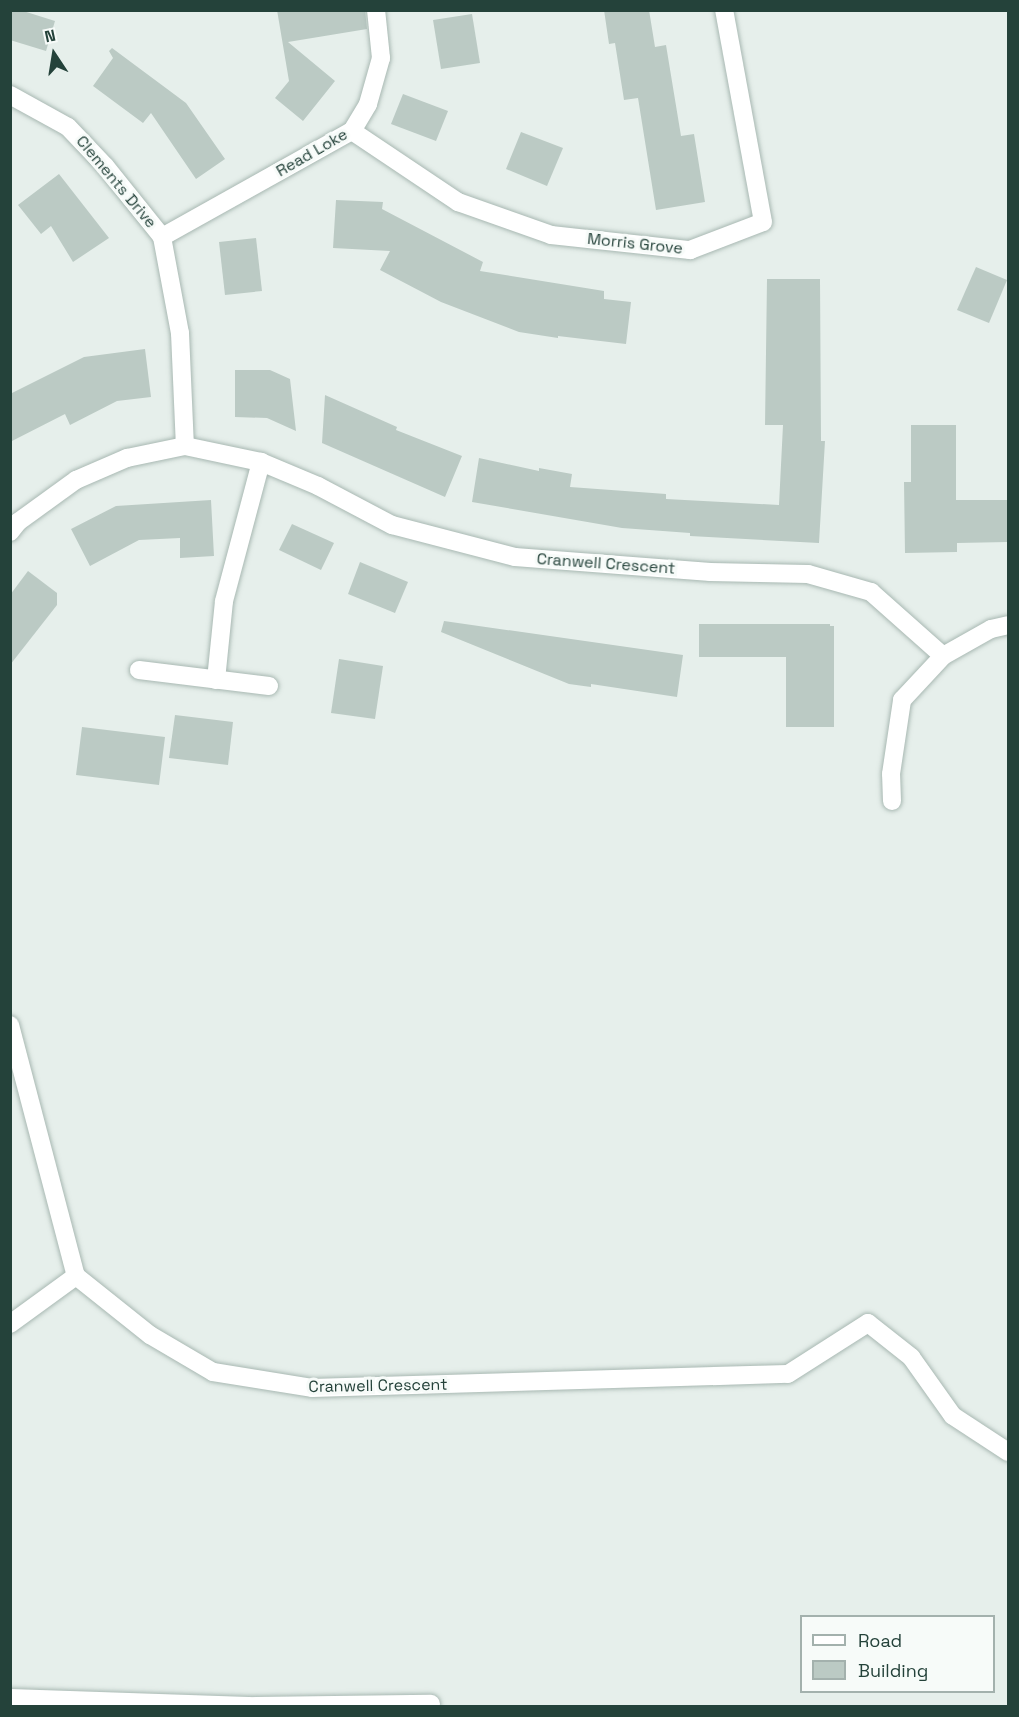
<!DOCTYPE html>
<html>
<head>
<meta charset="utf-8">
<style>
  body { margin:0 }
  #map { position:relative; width:1019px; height:1717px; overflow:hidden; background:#e6efeb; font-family:"Space Grotesk",sans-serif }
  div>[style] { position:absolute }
  .building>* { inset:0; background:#bbcac4 }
  .roads { filter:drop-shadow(0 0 2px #a8b8b2) drop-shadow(0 0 2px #a8b8b2) }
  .street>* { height:18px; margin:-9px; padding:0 9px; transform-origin:9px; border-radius:9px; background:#fff }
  span { translate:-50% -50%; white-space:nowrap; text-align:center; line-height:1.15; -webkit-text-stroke:6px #f7fbf9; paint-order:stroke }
  .street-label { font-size:16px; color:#24423a }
  .frame { position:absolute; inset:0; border:12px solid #24423a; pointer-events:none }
  .legend { position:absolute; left:800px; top:1615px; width:195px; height:78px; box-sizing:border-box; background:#f7fbf9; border:2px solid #a3b1ad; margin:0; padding:8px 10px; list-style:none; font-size:18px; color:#24423a }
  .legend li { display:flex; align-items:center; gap:12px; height:30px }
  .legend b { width:30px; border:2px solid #a3b1ad }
  .north { position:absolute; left:24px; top:24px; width:60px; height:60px; -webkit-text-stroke:4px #f7fbf9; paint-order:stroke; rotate:348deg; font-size:16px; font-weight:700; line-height:24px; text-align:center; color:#24423a }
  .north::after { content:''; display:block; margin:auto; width:21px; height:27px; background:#24423a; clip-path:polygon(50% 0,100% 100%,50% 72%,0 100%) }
</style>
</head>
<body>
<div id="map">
  <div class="building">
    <div style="clip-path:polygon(10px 10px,20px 10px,55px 21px,46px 51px,10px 40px)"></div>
    <div style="clip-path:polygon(277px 10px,365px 10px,367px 29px,288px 42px,335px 81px,303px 121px,275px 98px,289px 81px)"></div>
    <div style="clip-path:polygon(604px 10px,649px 10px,655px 47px,666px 45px,681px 136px,694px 134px,705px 202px,656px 210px,638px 98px,624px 100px,615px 43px,609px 44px)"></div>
    <div style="clip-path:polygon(472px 14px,480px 63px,441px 69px,433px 20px)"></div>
    <div style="clip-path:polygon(112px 48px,186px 103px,225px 159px,196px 179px,151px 113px,143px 123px,93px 86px,113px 58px,109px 51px)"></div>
    <div style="clip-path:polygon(403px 94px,448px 111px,436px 141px,391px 124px)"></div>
    <div style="clip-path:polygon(521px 132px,563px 148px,547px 186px,506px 169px)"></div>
    <div style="clip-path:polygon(59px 174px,109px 238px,73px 262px,51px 226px,41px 234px,18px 205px)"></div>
    <div style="clip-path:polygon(336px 200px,383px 202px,382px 209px,483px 262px,480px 271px,604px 291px,604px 299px,631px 302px,626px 344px,558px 336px,558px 338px,519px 332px,441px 302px,380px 270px,390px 251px,333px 248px)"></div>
    <div style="clip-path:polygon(256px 238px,262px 291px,225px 295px,219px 242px)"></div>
    <div style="clip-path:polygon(976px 267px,1007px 280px,989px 323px,957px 310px)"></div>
    <div style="clip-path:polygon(767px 279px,820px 279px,821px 441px,825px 441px,819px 543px,690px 536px,690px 533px,622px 528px,472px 502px,479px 458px,539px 471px,539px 468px,572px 474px,570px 487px,666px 494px,666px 499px,779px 505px,783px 425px,765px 425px)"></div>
    <div style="clip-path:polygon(145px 349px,151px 397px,117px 401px,70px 425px,65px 414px,10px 442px,10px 394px,84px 357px)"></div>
    <div style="clip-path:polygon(235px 370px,270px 370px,290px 379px,296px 431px,267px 418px,235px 417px)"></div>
    <div style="clip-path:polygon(325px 395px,397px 427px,396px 430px,462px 456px,445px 497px,322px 443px)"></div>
    <div style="clip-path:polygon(911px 425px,956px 425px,956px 500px,1008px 500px,1008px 542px,957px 543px,957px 552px,905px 553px,904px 482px,911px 482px)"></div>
    <div style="clip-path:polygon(211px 500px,214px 556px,180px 558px,180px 538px,139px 540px,90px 566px,71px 529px,116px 506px)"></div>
    <div style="clip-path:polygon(292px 524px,334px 543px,321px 570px,279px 550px)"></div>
    <div style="clip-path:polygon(360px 562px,408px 582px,395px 613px,348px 594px)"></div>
    <div style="clip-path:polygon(28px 571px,57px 593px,57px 605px,10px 665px,10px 595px)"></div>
    <div style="clip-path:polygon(444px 621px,683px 655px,677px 697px,591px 684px,591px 687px,569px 684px,441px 632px)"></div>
    <div style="clip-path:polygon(699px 624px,830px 624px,830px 626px,834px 626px,834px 727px,786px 727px,786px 657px,699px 657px)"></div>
    <div style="clip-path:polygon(339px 659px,383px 666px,375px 719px,331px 713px)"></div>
    <div style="clip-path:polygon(175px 715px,233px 722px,228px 765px,169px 758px)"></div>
    <div style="clip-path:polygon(82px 727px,165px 737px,159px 785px,76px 775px)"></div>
  </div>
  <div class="roads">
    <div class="street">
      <div style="left:10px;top:95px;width:66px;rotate:28.9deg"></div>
      <div style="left:68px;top:127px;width:54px;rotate:46.5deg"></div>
      <div style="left:105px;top:166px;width:91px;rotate:51.2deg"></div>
      <div style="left:162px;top:237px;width:98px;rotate:79.4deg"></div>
      <div style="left:180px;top:333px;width:113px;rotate:87.5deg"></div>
      <div style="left:352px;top:131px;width:128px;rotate:33.8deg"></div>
      <div style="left:458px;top:202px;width:99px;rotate:19.5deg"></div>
      <div style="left:551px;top:235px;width:140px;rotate:6.2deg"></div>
      <div style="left:690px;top:250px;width:78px;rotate:-21deg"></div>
      <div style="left:763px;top:222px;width:216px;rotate:-100.4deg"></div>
      <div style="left:162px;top:237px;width:218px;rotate:-29.2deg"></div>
      <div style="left:352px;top:131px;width:31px;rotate:-59deg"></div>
      <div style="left:368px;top:104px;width:48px;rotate:-74.2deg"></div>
      <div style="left:381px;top:58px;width:48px;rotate:-95.9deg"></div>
      <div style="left:10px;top:532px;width:13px;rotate:-51deg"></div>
      <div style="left:18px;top:522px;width:72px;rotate:-35.9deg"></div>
      <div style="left:76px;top:480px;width:56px;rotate:-23.3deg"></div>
      <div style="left:127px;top:458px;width:59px;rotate:-11.7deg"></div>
      <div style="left:185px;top:446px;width:78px;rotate:11.9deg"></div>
      <div style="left:261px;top:462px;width:62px;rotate:22.8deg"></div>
      <div style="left:318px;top:486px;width:84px;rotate:27.8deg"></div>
      <div style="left:392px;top:525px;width:127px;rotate:14.6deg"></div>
      <div style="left:515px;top:557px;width:196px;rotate:4.4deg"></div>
      <div style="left:710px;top:572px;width:98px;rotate:1.2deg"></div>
      <div style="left:808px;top:574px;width:66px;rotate:15.9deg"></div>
      <div style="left:871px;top:592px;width:96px;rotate:41.6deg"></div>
      <div style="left:139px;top:670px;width:131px;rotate:7deg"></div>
      <div style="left:216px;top:680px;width:79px;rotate:-84.2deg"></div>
      <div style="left:224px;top:601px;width:144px;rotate:-75.1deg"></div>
      <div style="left:892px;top:801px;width:27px;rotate:-92deg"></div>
      <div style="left:891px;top:774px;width:75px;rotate:-81.5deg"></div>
      <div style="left:902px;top:700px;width:60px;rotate:-47deg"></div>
      <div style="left:943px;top:656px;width:55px;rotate:-29.4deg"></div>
      <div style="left:991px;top:629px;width:17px;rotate:-13deg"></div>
      <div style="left:10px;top:1025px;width:260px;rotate:75.3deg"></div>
      <div style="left:76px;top:1276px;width:95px;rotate:38.6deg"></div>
      <div style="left:150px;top:1335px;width:73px;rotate:30.4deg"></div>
      <div style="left:213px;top:1372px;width:100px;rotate:9.2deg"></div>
      <div style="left:312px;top:1388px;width:476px;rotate:-1.7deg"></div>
      <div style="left:788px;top:1374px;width:95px;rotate:-32.5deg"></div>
      <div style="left:868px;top:1323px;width:55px;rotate:38.3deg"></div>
      <div style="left:911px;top:1357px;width:72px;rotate:54.6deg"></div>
      <div style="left:953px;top:1416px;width:66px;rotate:33.2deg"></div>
      <div style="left:10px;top:1324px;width:82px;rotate:-36deg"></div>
      <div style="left:10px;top:1698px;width:246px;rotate:1.9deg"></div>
      <div style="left:256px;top:1706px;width:175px;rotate:-0.7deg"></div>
    </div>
  </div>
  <div class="street-label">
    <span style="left:312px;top:153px;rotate:-30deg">Read Loke</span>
    <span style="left:116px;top:182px;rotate:50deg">Clements Drive</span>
    <span style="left:635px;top:244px;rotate:6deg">Morris Grove</span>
    <span style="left:606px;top:564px;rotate:4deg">Cranwell Crescent</span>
    <span style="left:378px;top:1386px;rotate:-1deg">Cranwell Crescent</span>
  </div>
  <div class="frame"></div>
  <ul class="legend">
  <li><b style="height:8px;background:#fff"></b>Road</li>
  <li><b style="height:16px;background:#bbcac4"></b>Building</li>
  </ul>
  <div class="north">N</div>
</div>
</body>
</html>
